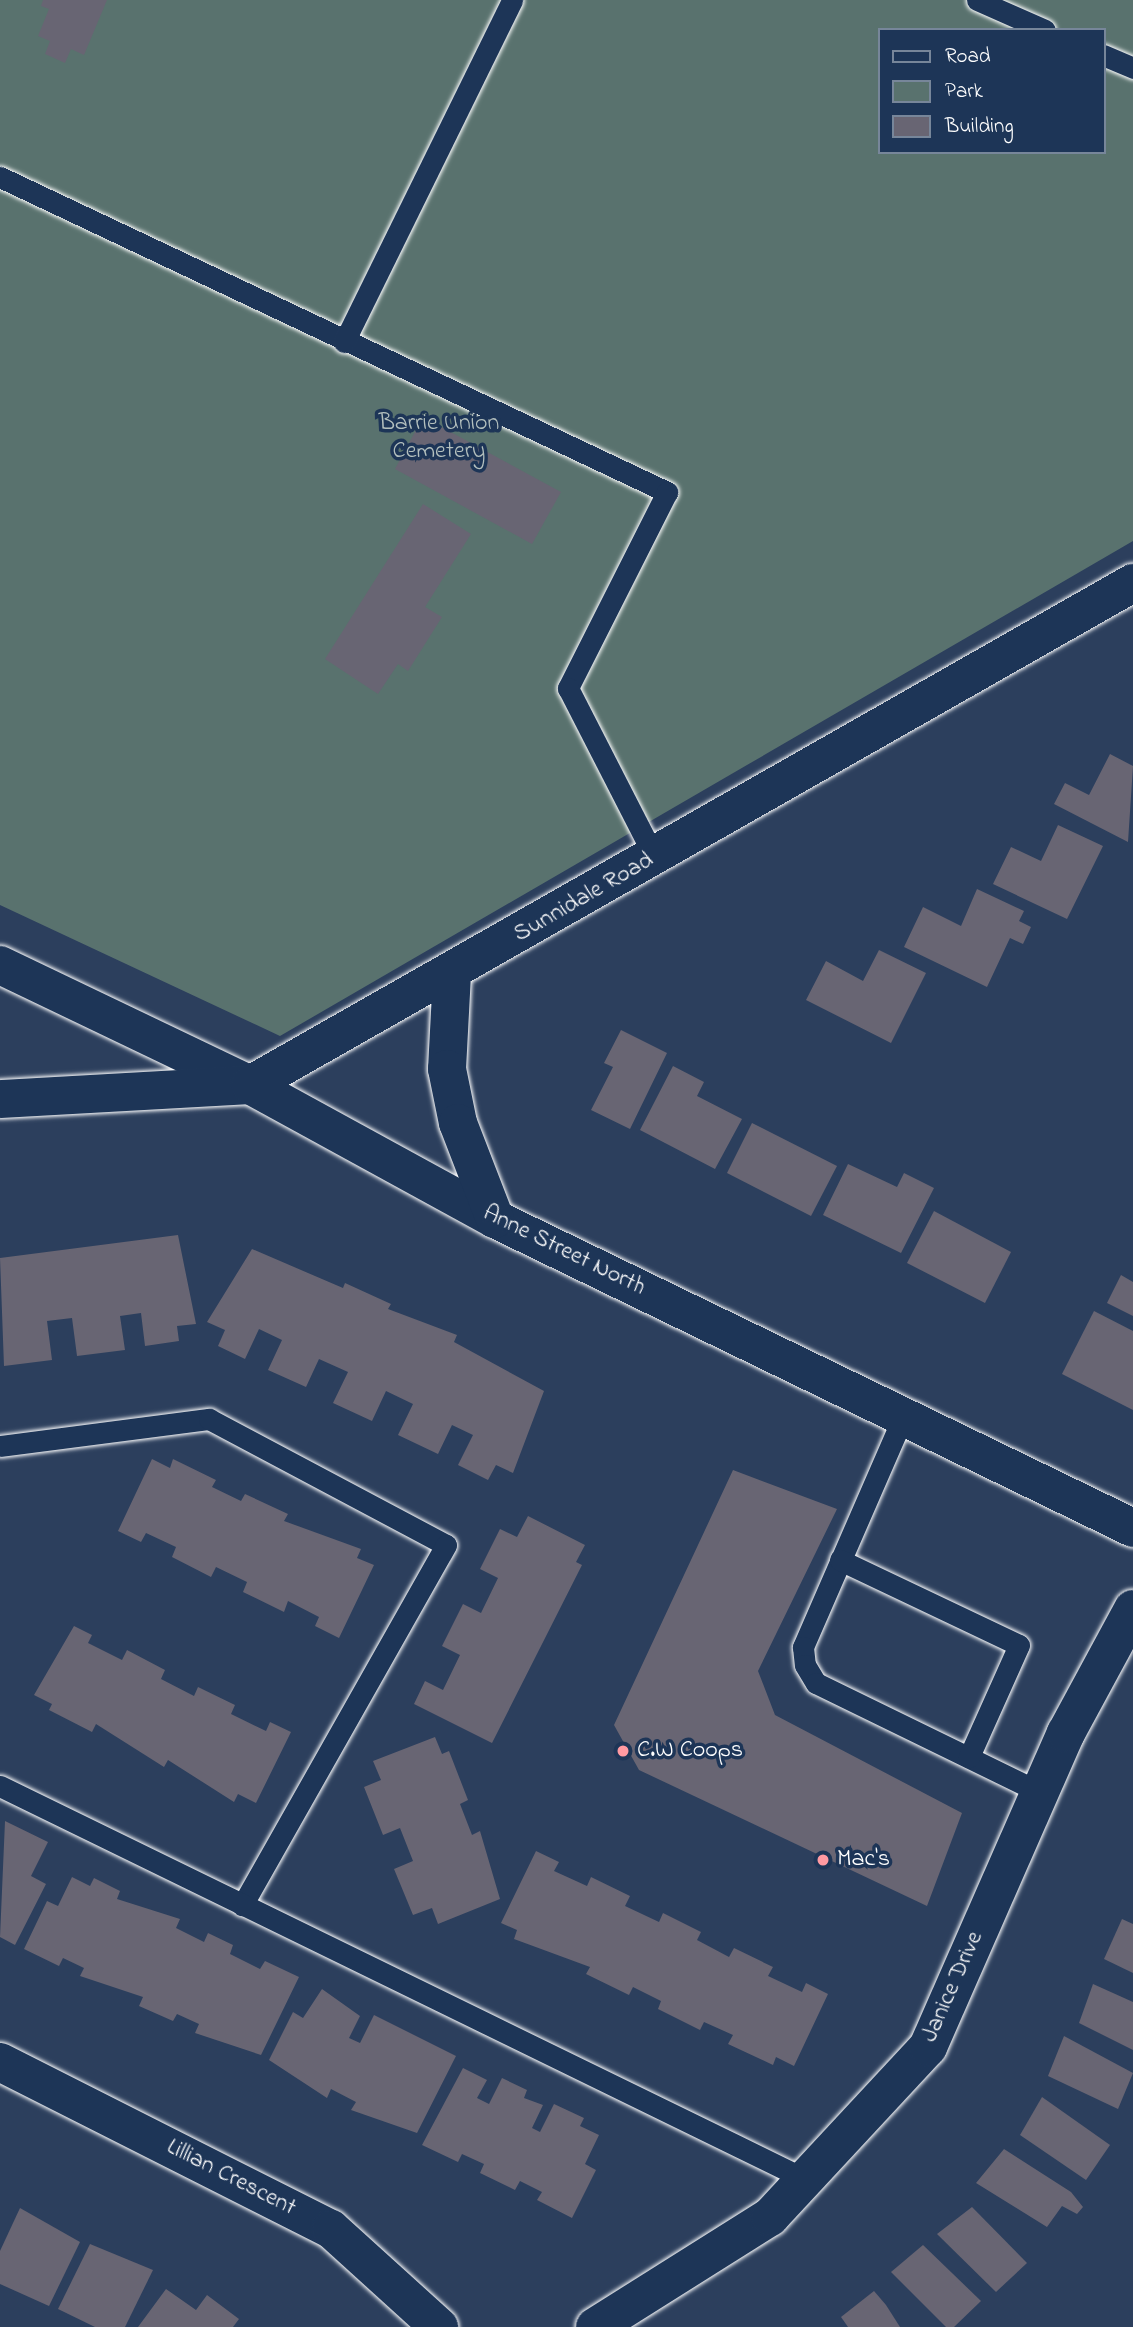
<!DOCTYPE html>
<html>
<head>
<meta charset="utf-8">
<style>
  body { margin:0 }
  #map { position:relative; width:1133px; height:2327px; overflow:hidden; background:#2c3f5d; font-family:"Indie Flower",sans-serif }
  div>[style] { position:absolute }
  .green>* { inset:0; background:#59726e }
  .building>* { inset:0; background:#686573 }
  .roads { filter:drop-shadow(0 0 2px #fff) drop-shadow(0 0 2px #fff) }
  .service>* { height:21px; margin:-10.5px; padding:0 10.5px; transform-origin:10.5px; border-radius:10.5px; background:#1d3557 }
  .minor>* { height:38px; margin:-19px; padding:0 19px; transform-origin:19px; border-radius:19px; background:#1d3557 }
  .tertiary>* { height:38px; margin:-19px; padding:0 19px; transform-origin:19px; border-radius:19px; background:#1d3557 }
  .secondary>* { height:38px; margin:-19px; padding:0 19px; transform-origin:19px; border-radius:19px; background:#1d3557 }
  .dots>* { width:19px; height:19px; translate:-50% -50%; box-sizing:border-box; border:4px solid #1d3557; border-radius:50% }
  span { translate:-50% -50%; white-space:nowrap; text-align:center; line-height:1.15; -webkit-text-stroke:7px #1d3557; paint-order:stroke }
  .park-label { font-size:24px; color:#b4c0be }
  .street-label { font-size:24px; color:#fff }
  .poi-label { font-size:24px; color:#fff }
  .left { translate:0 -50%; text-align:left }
  .legend { position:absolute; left:878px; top:28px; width:228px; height:126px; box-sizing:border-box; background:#1d3557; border:2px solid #77869a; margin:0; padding:9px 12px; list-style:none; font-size:21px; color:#fff }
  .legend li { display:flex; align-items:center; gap:14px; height:35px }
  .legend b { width:35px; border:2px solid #77869a }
</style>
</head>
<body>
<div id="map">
  <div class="green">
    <div style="clip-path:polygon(evenodd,0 0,1133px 0,1133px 541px,280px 1036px,0 905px,0 0,879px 30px,1103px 30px,1103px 152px,879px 152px,879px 30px)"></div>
  </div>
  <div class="building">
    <div style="clip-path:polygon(43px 0,107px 0,84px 55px,71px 49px,65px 63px,45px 54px,50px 41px,38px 36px,49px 9px,41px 6px)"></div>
    <div style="clip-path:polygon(423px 417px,561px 492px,532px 544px,395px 469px)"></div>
    <div style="clip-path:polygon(423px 504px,471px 534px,425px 607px,442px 617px,408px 671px,398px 664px,378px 694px,325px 659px)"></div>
    <div style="clip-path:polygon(1110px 754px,1133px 766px,1128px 842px,1054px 804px,1065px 783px,1089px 795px)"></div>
    <div style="clip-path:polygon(1058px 825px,1103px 846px,1067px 919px,993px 884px,1011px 847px,1041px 861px)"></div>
    <div style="clip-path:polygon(977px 889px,1024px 911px,1019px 921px,1031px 927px,1023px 944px,1010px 938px,987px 987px,904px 947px,923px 907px,961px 926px)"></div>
    <div style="clip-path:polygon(879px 950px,926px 973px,891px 1043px,806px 1000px,826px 961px,863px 981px)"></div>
    <div style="clip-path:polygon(621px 1030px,667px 1053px,630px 1129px,591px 1110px,613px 1067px,604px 1063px)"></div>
    <div style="clip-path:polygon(673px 1066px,704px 1082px,697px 1096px,742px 1119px,715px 1169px,640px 1130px)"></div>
    <div style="clip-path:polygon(752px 1123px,837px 1166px,811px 1216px,727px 1173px)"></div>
    <div style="clip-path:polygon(848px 1164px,897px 1187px,904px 1173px,934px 1188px,901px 1253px,823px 1215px)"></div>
    <div style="clip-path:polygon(934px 1211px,1011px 1252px,985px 1303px,907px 1263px)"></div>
    <div style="clip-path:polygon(178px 1235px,196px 1324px,177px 1326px,179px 1341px,145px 1346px,141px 1313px,120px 1316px,125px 1350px,77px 1356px,72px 1318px,47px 1321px,52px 1360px,4px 1366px,0 1258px)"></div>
    <div style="clip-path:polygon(252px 1249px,343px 1288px,345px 1283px,391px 1304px,388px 1309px,457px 1335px,454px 1342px,544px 1391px,513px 1473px,496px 1465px,488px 1480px,458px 1465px,473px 1435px,452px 1425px,438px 1454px,398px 1435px,413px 1404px,386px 1391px,372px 1421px,333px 1403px,348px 1372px,319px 1359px,306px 1387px,268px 1370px,282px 1340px,259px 1329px,245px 1359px,218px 1346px,225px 1330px,207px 1322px)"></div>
    <div style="clip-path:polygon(1121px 1275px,1133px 1282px,1133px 1316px,1107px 1303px)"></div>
    <div style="clip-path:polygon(1094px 1311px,1133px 1331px,1133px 1410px,1062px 1374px)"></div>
    <div style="clip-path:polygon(152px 1459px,170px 1468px,173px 1459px,216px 1480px,212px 1487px,241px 1501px,245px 1494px,288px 1514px,284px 1521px,361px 1549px,357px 1558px,374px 1565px,339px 1638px,315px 1626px,319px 1617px,288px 1601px,284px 1612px,243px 1592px,247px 1582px,216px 1567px,211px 1577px,172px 1557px,176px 1547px,146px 1533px,141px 1542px,118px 1531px)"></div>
    <div style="clip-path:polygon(733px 1470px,837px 1509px,758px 1671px,775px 1715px,962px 1813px,927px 1906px,639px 1770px,614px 1725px)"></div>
    <div style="clip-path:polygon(528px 1516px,585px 1545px,576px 1562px,582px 1565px,492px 1743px,414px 1704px,425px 1681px,443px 1690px,460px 1655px,442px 1646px,463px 1604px,481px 1613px,498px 1578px,480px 1569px,500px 1529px,517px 1537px)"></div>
    <div style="clip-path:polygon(74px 1626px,92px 1635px,88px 1643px,122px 1660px,127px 1650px,165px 1670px,161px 1679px,194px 1696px,198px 1687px,235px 1705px,231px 1714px,266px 1731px,270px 1722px,291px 1732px,256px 1803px,238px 1794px,234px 1802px,168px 1760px,164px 1767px,96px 1724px,92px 1732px,49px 1710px,52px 1704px,34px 1695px)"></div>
    <div style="clip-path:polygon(435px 1737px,442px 1754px,449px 1751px,468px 1800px,460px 1804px,472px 1835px,480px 1831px,500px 1899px,438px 1924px,432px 1908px,413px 1915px,394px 1869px,413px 1861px,400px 1828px,383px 1835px,364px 1787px,381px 1780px,373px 1761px)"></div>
    <div style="clip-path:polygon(5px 1821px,48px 1842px,31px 1876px,46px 1884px,15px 1945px,0 1937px)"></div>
    <div style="clip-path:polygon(536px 1851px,559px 1862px,554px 1871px,587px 1886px,591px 1877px,630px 1896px,625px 1906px,659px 1922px,663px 1913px,701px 1932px,697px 1940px,729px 1957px,734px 1948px,773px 1967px,768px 1976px,802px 1992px,806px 1983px,828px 1994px,794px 2066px,776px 2057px,773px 2065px,728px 2044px,733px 2035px,704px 2022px,700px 2030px,658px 2009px,661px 2001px,633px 1987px,629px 1995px,586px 1974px,590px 1967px,514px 1939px,517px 1930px,501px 1923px)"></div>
    <div style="clip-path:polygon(72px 1877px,90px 1886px,94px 1878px,120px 1891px,117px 1899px,180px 1919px,176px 1928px,204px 1942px,208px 1933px,233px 1945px,230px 1954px,260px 1969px,265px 1961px,299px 1977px,261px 2055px,195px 2033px,199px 2024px,177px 2014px,173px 2021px,139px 2006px,143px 1997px,80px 1976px,84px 1968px,63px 1958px,59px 1966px,24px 1949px,47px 1901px,58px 1906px)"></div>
    <div style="clip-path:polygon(1122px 1919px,1133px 1924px,1133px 1973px,1104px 1959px)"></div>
    <div style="clip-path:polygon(1093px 1984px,1133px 2002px,1133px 2050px,1079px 2023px)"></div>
    <div style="clip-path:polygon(322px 1989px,360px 2016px,349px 2038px,360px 2043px,374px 2015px,456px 2056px,417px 2133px,351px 2110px,356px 2102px,331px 2089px,327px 2098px,269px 2060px,293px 2012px,303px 2018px)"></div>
    <div style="clip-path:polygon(1064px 2036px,1133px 2073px,1118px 2109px,1048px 2076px)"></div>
    <div style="clip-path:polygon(463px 2068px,487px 2080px,477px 2098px,489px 2104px,502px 2078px,527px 2090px,524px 2098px,543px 2105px,532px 2128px,540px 2132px,554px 2104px,584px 2118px,580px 2126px,599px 2135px,585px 2164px,596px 2170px,572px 2218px,537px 2200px,542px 2192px,520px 2181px,515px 2190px,480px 2173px,484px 2164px,462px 2154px,458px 2162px,422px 2145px)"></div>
    <div style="clip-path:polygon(1042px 2097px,1110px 2145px,1086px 2180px,1020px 2135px)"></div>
    <div style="clip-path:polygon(1004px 2149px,1071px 2192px,1083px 2207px,1077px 2214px,1062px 2206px,1047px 2227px,976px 2183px)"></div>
    <div style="clip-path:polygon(972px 2207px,1027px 2263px,996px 2292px,937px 2234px)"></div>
    <div style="clip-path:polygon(20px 2208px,80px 2242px,49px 2306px,0 2284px,0 2251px)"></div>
    <div style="clip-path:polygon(90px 2244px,153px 2270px,125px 2327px,95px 2327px,58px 2309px)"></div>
    <div style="clip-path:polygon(923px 2245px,981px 2301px,954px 2327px,946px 2327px,891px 2272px)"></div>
    <div style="clip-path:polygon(166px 2289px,196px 2310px,207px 2295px,239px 2319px,233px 2327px,138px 2327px)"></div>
    <div style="clip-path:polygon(874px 2291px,886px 2305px,900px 2327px,848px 2327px,841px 2317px)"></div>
  </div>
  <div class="roads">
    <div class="service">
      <div style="left:977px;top:0;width:74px;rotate:23.8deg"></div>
      <div style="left:1103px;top:55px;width:33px;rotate:23deg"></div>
      <div style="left:0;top:177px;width:738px;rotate:25.28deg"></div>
      <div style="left:667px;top:492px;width:220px;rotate:116.8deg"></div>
      <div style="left:568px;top:688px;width:191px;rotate:62.9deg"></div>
      <div style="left:344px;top:342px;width:381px;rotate:-63.8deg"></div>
      <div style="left:903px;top:1417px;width:251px;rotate:113.5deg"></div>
      <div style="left:803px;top:1647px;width:18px;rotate:84deg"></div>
      <div style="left:805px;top:1665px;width:21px;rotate:59deg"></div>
      <div style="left:816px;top:1683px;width:248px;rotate:26deg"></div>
      <div style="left:0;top:1446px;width:211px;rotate:-7.4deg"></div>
      <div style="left:209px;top:1419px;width:268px;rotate:28deg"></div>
      <div style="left:446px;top:1545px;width:414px;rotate:119.5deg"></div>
      <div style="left:840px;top:1560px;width:198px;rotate:25.4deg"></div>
      <div style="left:1019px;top:1645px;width:123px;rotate:114.1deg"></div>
      <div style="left:0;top:1786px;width:896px;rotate:26.02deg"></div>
    </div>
    <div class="minor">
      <div style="left:0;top:2062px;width:371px;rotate:26.8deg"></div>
      <div style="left:331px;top:2229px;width:146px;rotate:42.2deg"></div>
      <div style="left:595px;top:2327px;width:207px;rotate:-32.2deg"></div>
      <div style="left:770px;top:2217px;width:232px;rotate:-47.1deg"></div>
      <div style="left:928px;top:2047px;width:343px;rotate:-66.3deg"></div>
      <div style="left:1066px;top:1733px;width:141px;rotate:-61.6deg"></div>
    </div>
    <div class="tertiary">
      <div style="left:0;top:965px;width:277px;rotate:25.6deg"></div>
      <div style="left:250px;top:1085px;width:279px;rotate:28.7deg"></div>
      <div style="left:495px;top:1219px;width:709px;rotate:25.84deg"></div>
    </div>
    <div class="secondary">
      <div style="left:452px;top:974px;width:95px;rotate:93deg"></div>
      <div style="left:447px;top:1069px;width:55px;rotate:78.5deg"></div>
      <div style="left:458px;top:1123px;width:103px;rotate:68.9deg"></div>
      <div style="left:0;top:1099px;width:250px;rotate:-3.2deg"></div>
      <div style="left:250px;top:1085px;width:1016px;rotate:-29.62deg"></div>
    </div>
  </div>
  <div class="dots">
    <div style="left:623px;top:1751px;background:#ff9aa2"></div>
    <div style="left:823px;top:1860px;background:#ff9aa2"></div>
  </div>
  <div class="park-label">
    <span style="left:439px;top:438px">Barrie Union<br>Cemetery</span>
  </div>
  <div class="street-label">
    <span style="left:584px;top:898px;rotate:-30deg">Sunnidale Road</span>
    <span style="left:564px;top:1251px;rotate:26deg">Anne Street North</span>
    <span style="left:953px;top:1987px;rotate:-66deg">Janice Drive</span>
    <span style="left:231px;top:2178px;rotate:27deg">Lillian Crescent</span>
  </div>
  <div class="poi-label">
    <span class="left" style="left:637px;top:1751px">C.W Coops</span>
    <span class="left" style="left:837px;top:1860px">Mac's</span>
  </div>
  <ul class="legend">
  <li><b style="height:9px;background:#1d3557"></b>Road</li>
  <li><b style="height:19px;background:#59726e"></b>Park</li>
  <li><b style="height:19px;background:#686573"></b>Building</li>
  </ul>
</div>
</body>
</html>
